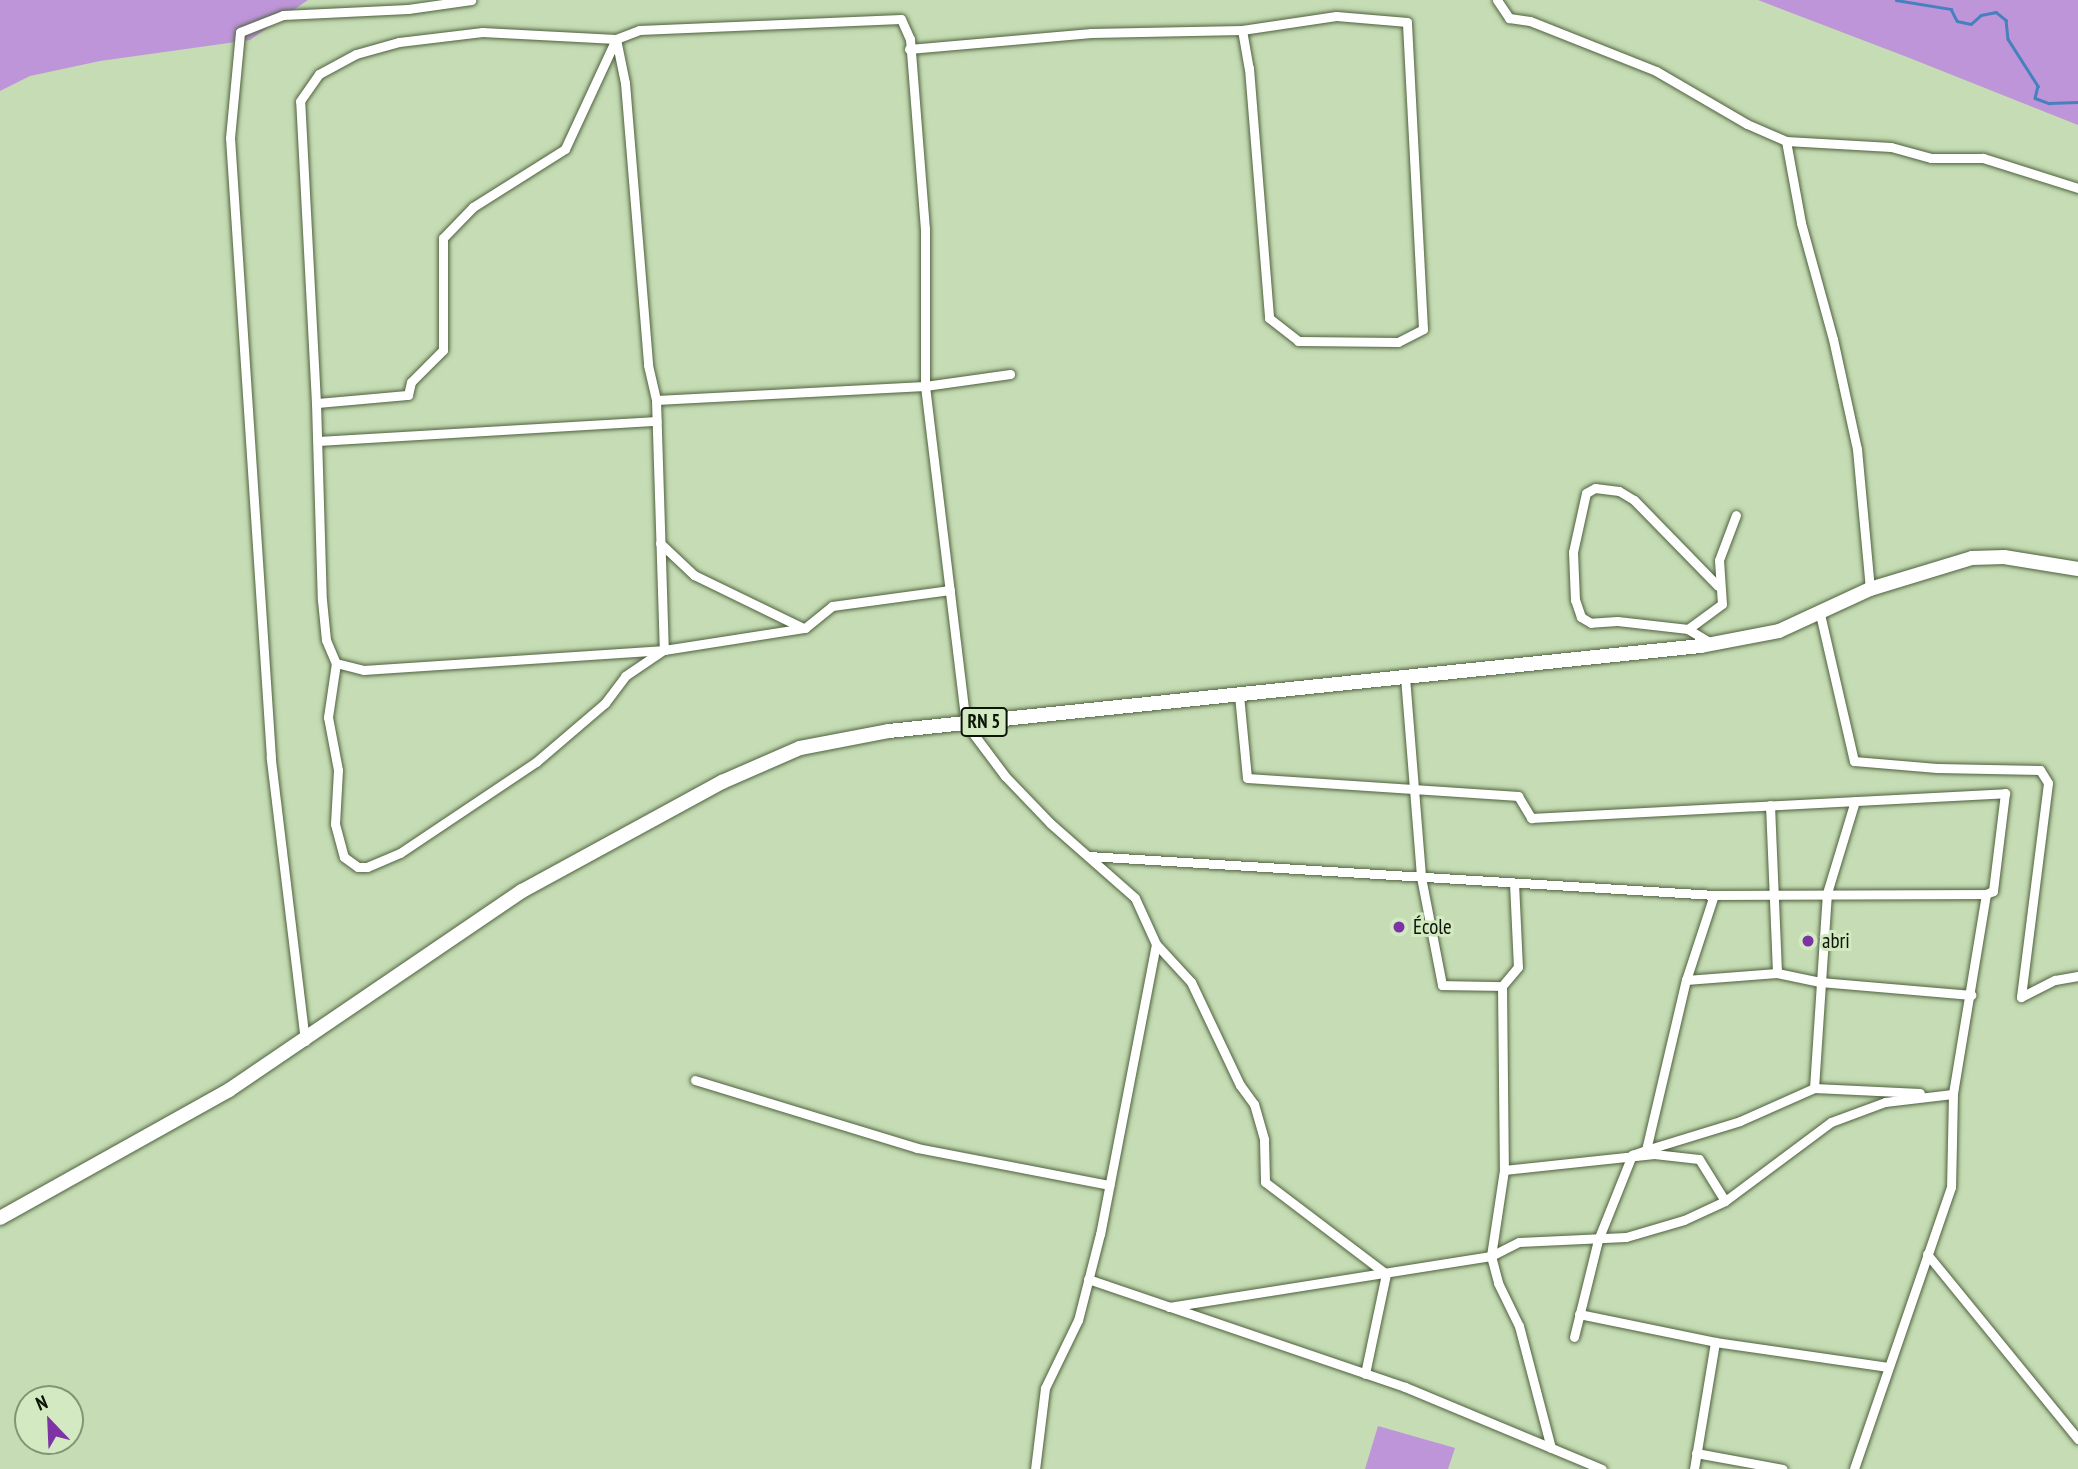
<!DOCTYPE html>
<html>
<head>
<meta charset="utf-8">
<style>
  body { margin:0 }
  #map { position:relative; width:2078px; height:1469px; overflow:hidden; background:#c5dcb4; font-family:"PT Sans Narrow",sans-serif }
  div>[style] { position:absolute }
  .green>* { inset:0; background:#be95d9 }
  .stream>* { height:2.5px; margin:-1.25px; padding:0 1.25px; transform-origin:1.25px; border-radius:1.25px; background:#4680be }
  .roads { filter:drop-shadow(0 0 2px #4f623f) drop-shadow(0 0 2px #4f623f) }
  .minor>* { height:9px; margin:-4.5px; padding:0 4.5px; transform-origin:4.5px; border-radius:4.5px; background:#fff }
  .primary>* { height:14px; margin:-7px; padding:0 7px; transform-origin:7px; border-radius:7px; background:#fff }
  .dots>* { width:19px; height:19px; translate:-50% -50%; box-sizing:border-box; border:4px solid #d2e9c1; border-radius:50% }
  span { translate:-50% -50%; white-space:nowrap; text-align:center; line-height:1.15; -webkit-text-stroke:6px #d2e9c1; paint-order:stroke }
  .shield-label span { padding:2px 5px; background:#d2e9c1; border:2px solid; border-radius:5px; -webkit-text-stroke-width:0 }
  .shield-label { font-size:19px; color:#0d1507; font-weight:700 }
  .poi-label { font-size:21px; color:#0d1507 }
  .left { translate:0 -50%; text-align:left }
  .north { position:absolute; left:14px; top:1385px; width:70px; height:70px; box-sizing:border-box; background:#d2e9c1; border:2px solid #839477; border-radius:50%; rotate:337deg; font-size:19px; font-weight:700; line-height:28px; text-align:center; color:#0d1507 }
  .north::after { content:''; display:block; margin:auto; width:24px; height:32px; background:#7e33a5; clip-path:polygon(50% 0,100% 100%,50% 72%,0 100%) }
</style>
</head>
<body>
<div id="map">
  <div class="green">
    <div style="clip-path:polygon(0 0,308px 0,250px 40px,100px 61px,30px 76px,0 91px)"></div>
    <div style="clip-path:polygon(1758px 0,2078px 0,2078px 125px,1907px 57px)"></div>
    <div style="clip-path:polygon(1378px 1426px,1455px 1448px,1448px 1469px,1365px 1469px)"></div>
  </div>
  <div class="stream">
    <div style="left:1896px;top:0;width:56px;rotate:9.3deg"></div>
    <div style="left:1951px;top:9px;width:13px;rotate:63deg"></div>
    <div style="left:1957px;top:21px;width:14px;rotate:12deg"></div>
    <div style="left:1971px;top:24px;width:13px;rotate:-42deg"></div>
    <div style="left:1981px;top:15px;width:15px;rotate:-11deg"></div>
    <div style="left:1996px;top:12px;width:13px;rotate:39deg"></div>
    <div style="left:2006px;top:20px;width:19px;rotate:84deg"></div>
    <div style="left:2008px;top:39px;width:56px;rotate:57.4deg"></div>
    <div style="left:2038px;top:86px;width:12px;rotate:104deg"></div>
    <div style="left:2035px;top:98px;width:15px;rotate:20deg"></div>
    <div style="left:2049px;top:103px;width:29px;rotate:-2deg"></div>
  </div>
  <div class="roads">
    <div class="minor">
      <div style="left:1497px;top:0;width:22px;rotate:56deg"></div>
      <div style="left:1509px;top:18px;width:21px;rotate:8deg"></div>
      <div style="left:1530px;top:21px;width:136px;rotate:21.6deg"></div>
      <div style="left:1656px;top:71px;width:105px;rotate:30.2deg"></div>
      <div style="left:1747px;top:124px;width:43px;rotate:23.6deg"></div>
      <div style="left:1786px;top:141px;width:105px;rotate:3.3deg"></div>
      <div style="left:1891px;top:147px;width:41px;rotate:15.4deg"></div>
      <div style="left:1931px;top:158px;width:52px"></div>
      <div style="left:1983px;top:158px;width:100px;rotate:17.5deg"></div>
      <div style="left:616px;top:39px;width:121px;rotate:114.9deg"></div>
      <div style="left:565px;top:149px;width:109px;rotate:147.8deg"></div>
      <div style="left:473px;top:207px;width:43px;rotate:134.1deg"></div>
      <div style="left:443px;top:238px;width:112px;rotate:90deg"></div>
      <div style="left:443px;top:350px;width:45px;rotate:135deg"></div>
      <div style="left:411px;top:382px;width:13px;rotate:103deg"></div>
      <div style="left:408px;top:395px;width:92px;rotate:175deg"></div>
      <div style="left:316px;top:403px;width:197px;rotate:88.3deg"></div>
      <div style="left:322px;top:600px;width:40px;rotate:84.3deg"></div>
      <div style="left:326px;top:640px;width:25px;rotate:67deg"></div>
      <div style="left:336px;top:663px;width:29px;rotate:14deg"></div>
      <div style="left:364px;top:670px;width:301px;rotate:-3.8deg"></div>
      <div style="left:616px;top:39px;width:45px;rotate:78.4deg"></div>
      <div style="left:625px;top:83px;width:283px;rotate:85.3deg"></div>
      <div style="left:648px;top:365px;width:36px;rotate:77deg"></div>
      <div style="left:656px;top:400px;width:250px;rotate:88.2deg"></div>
      <div style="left:664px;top:650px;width:143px;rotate:-8.9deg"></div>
      <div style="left:805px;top:628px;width:35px;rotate:-39deg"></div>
      <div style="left:832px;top:606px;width:119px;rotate:-7.7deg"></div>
      <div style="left:909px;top:49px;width:183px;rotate:-5deg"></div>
      <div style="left:1091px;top:33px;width:151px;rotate:-1.1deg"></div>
      <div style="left:1242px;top:30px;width:39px;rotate:80deg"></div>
      <div style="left:1249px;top:68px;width:251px;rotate:85.4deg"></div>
      <div style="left:1269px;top:318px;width:37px;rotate:38deg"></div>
      <div style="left:1298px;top:341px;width:100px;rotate:0.6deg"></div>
      <div style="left:1398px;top:342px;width:28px;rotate:-27deg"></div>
      <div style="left:1423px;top:329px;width:307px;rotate:-93deg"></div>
      <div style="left:1407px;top:22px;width:71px;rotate:-175.2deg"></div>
      <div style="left:1336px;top:16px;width:95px;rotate:171.5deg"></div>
      <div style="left:1786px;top:141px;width:83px;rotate:79.6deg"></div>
      <div style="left:1801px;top:223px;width:120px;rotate:74.6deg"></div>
      <div style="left:1833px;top:339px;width:113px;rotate:77.7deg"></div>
      <div style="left:1857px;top:449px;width:141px;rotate:84.7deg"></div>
      <div style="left:656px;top:400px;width:269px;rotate:-3deg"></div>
      <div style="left:925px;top:386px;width:86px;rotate:-8deg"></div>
      <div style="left:316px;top:403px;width:302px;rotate:-93deg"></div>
      <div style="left:300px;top:101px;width:33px;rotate:-55deg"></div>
      <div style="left:319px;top:74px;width:42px;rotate:-28.4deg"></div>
      <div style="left:356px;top:54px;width:45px;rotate:-15.6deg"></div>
      <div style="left:399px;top:42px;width:84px;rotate:-6.9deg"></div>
      <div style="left:482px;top:32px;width:134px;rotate:3deg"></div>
      <div style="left:616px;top:39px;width:25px;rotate:-21deg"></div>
      <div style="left:639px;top:30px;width:262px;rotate:-2.4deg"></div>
      <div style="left:901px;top:19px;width:22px;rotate:66deg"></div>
      <div style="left:910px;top:39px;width:191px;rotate:85.5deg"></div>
      <div style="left:925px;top:229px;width:157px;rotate:90deg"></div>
      <div style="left:925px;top:386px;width:340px;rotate:83.1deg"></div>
      <div style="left:966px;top:724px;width:65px;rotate:53.1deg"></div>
      <div style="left:1005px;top:776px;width:65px;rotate:46.2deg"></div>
      <div style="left:1050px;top:823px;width:113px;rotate:41.4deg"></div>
      <div style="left:1135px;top:898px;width:51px;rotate:65.5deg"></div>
      <div style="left:1156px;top:944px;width:295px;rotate:100.9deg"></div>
      <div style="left:1100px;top:1234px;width:89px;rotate:104.3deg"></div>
      <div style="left:1078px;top:1320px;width:76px;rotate:115.9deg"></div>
      <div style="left:1045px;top:1388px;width:82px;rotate:97deg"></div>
      <div style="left:318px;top:441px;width:339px;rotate:-3.4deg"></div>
      <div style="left:660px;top:543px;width:47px;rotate:43.3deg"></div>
      <div style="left:694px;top:575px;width:121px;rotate:25.9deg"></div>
      <div style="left:1820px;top:614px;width:151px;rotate:77deg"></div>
      <div style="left:1854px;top:761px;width:83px;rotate:4.8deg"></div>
      <div style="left:1937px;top:768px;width:103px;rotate:1.1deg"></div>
      <div style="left:2040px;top:770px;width:15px;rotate:58deg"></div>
      <div style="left:2048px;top:783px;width:216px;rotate:97.2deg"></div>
      <div style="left:2021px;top:997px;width:38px;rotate:-27deg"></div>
      <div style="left:2055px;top:980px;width:23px;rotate:-10deg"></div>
      <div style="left:1688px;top:629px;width:71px;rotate:-173.6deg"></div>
      <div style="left:1617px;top:621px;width:26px;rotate:176deg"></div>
      <div style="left:1591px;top:623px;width:12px;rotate:-149deg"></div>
      <div style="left:1581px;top:617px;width:18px;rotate:-109deg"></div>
      <div style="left:1575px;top:600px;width:48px;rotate:-92.4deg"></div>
      <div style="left:1573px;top:552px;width:60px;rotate:-77.6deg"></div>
      <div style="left:1586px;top:493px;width:10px;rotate:-29deg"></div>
      <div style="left:1595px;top:488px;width:24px;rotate:7deg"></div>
      <div style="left:1619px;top:491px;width:17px;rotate:31deg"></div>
      <div style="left:1634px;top:500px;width:120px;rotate:45.7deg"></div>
      <div style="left:1711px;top:643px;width:27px;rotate:-149deg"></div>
      <div style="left:1688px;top:629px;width:42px;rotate:-36.3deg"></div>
      <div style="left:1722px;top:604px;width:44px;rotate:-93.9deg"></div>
      <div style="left:1719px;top:560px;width:48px;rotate:-69.3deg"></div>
      <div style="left:336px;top:663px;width:55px;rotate:98.4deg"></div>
      <div style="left:328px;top:717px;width:54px;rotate:79.3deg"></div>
      <div style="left:338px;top:770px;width:54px;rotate:93.2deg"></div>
      <div style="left:335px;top:824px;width:34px;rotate:75deg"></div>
      <div style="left:344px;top:857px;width:17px;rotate:36deg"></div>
      <div style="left:358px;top:867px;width:9px"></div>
      <div style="left:367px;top:867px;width:36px;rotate:-23deg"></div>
      <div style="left:400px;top:853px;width:164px;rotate:-33.8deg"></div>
      <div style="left:536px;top:762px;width:91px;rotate:-40.5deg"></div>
      <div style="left:605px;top:703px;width:34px;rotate:-53deg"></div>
      <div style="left:625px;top:676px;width:45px;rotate:-34deg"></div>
      <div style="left:1405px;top:677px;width:201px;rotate:85.4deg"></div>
      <div style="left:1421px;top:877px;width:110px;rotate:79deg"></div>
      <div style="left:1442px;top:985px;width:60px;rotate:1deg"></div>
      <div style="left:1239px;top:695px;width:83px;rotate:84.5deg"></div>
      <div style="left:1247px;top:778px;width:272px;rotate:3.8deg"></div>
      <div style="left:1518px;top:796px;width:26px;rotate:59deg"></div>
      <div style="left:1531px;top:818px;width:475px;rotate:-3deg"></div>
      <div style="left:2005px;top:793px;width:99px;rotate:97deg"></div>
      <div style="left:1993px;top:891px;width:8px;rotate:157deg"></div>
      <div style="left:1986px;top:894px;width:203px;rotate:99.4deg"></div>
      <div style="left:1953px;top:1094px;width:93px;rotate:91.2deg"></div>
      <div style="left:1951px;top:1187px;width:298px;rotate:109deg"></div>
      <div style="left:1770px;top:805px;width:168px;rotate:87.6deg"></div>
      <div style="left:1088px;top:856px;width:627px;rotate:3.56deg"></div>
      <div style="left:1714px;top:895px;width:272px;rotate:-0.2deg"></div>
      <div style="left:1514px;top:883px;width:84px;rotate:87.3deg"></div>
      <div style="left:1518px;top:967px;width:25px;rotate:130deg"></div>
      <div style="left:1502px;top:986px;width:184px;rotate:89.4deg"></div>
      <div style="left:1504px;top:1170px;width:87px;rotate:98.6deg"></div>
      <div style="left:1491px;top:1256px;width:28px;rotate:75deg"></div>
      <div style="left:1498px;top:1283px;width:48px;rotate:64deg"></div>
      <div style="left:1519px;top:1326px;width:126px;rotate:75.3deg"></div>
      <div style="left:1156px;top:944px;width:52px;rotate:47.4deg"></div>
      <div style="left:1191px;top:982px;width:114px;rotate:64.6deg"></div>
      <div style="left:1240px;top:1085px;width:24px;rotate:54deg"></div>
      <div style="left:1254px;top:1104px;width:37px;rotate:74deg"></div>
      <div style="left:1264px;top:1140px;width:42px;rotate:88.6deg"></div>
      <div style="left:1265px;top:1182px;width:152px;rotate:37.2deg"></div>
      <div style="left:1386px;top:1274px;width:102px;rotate:101.9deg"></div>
      <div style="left:1686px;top:980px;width:91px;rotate:-4.4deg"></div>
      <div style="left:1777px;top:973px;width:44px;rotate:11.8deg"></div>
      <div style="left:1820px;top:982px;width:152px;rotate:4.9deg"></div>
      <div style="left:305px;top:1041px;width:285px;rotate:-96.9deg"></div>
      <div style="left:271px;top:758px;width:621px;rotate:-93.78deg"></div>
      <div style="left:230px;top:138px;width:106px;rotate:-84.6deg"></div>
      <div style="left:240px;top:32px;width:46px;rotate:-21.6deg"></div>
      <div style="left:283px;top:15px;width:125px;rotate:-2.7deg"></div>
      <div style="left:408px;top:9px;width:64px;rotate:-8.1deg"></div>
      <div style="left:695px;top:1080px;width:232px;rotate:17deg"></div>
      <div style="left:917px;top:1148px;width:196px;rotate:10.9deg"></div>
      <div style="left:1814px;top:1088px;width:195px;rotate:-86.2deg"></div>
      <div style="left:1827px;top:893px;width:96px;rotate:-73.1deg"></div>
      <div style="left:1646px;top:1150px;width:98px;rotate:-17.1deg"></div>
      <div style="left:1740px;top:1121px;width:81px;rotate:-24deg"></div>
      <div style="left:1814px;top:1088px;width:106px;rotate:2.7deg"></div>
      <div style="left:1504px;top:1170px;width:151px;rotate:-6.1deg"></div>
      <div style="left:1654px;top:1154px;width:45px;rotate:6.3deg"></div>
      <div style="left:1699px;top:1159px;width:49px;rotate:58.2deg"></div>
      <div style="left:1927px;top:1254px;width:239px;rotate:50.8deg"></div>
      <div style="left:1088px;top:1279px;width:335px;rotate:18.8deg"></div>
      <div style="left:1405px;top:1387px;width:213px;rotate:22.6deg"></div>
      <div style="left:1169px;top:1307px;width:326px;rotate:-9deg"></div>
      <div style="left:1491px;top:1256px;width:31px;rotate:-27deg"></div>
      <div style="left:1519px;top:1242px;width:107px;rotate:-2.7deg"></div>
      <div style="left:1626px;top:1237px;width:60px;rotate:-16.3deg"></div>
      <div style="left:1684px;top:1220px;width:45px;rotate:-24.9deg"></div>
      <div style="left:1725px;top:1201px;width:132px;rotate:-36.7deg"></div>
      <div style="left:1831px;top:1122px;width:58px;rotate:-20.3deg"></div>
      <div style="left:1885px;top:1102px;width:68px;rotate:-6.7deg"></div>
      <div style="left:1579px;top:1314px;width:139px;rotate:11.6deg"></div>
      <div style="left:1715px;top:1342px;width:175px;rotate:8.2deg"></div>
      <div style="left:1574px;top:1337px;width:100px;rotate:-76.1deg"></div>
      <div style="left:1598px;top:1240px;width:92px;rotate:-68.2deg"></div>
      <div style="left:1632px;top:1155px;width:15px;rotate:-20deg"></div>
      <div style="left:1646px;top:1150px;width:175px;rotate:-76.8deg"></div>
      <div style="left:1686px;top:980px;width:89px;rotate:-71.8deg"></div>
      <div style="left:1696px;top:1453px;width:88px;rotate:10.4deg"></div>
      <div style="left:1694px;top:1469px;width:129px;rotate:-80.6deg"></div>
    </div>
    <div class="primary">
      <div style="left:0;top:1218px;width:262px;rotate:-29.2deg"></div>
      <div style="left:229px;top:1090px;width:354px;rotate:-34.2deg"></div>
      <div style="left:522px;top:891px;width:228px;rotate:-28.6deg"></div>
      <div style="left:722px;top:782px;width:85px;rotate:-23.6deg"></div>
      <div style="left:800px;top:748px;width:91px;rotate:-10.8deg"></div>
      <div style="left:889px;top:731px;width:816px;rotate:-5.98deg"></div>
      <div style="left:1701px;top:646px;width:79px;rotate:-10.9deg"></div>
      <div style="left:1779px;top:631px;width:100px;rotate:-24.8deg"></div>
      <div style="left:1870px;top:589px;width:107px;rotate:-16.9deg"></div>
      <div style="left:1972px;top:558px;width:32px;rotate:-2deg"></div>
      <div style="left:2004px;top:557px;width:75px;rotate:9.2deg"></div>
    </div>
  </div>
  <div class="dots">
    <div style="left:1399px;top:927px;background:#7e33a5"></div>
    <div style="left:1808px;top:941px;background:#7e33a5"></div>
  </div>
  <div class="shield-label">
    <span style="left:984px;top:722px">RN 5</span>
  </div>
  <div class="poi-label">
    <span class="left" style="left:1413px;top:927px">École</span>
    <span class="left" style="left:1822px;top:941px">abri</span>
  </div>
  <div class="north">N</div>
</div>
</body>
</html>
